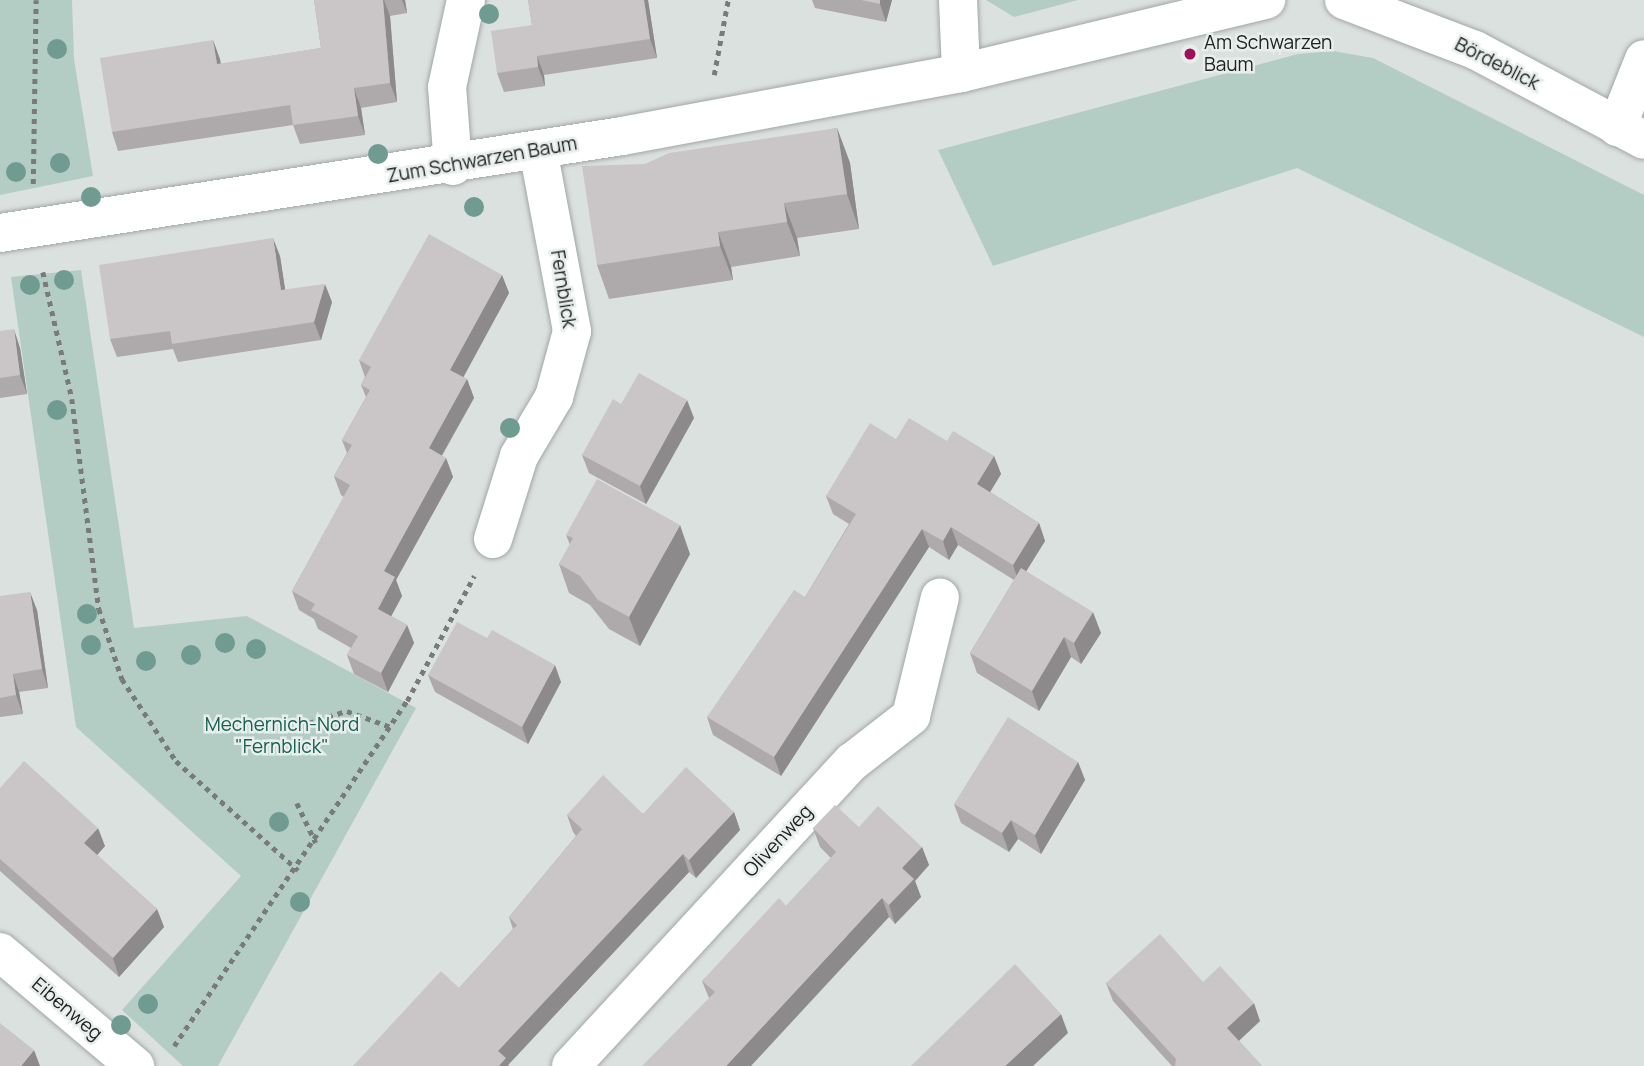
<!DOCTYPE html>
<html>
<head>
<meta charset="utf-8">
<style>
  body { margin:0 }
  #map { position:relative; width:1644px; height:1066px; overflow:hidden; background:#dbe1df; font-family:Manrope,sans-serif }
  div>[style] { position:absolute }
  .green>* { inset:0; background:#b3cdc5 }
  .path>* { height:4.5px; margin-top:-2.25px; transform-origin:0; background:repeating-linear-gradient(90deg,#787b7a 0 5px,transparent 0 10px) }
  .roads { filter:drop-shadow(0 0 2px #a2a7a6) drop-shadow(0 0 2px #a2a7a6) }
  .street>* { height:38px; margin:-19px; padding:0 19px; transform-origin:19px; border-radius:19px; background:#fff }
  .trees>* { width:20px; height:20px; margin:-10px; border-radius:50%; background:#6f9b91 }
  .wall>* { inset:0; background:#aea9aa }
  .shaded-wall>* { inset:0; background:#8d8a8b }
  .building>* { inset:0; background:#cac5c6 }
  .dots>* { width:19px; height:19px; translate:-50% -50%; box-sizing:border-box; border:4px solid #e8eeec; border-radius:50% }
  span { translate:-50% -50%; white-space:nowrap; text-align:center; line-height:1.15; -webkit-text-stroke:5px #e8eeec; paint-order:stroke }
  .poi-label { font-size:19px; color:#1e201f }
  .left { translate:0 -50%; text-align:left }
  .street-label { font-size:19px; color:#1e201f }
  .park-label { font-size:19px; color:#166151 }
</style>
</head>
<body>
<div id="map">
  <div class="green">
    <div style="clip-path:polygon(0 0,72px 0,74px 59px,93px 176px,0 195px)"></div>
    <div style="clip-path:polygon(986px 0,1078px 0,1014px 17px)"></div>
    <div style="clip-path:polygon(1333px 51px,1373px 58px,1644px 195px,1644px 337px,1297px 168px,993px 266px,938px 150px,1298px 54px)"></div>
    <div style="clip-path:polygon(81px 270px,134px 628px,247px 616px,416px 708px,218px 1066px,183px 1066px,122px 1010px,241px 876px,76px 727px,11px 277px)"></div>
  </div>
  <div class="path">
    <div style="left:714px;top:75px;width:76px;rotate:-79.4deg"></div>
    <div style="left:33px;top:184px;width:184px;rotate:-89.1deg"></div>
    <div style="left:43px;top:272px;width:130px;rotate:77.1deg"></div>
    <div style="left:72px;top:399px;width:212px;rotate:82.7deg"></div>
    <div style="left:99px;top:609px;width:74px;rotate:71.8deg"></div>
    <div style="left:122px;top:679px;width:98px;rotate:56.6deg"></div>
    <div style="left:176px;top:761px;width:164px;rotate:41.8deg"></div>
    <div style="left:309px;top:723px;width:40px;rotate:-18deg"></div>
    <div style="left:347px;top:711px;width:47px;rotate:20deg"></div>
    <div style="left:297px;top:803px;width:44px;rotate:64.6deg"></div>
    <div style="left:174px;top:1046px;width:416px;rotate:-56deg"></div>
    <div style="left:407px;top:701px;width:142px;rotate:-61.8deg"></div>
  </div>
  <div class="roads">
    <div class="street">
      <div style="left:958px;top:0;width:73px;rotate:87.6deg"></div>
      <div style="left:1344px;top:0;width:140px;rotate:20.9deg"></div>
      <div style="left:1475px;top:50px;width:191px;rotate:28deg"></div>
      <div style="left:1617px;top:127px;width:73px;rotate:-68.3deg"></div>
      <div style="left:453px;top:166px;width:79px;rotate:-94.3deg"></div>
      <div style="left:447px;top:87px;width:89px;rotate:-77.7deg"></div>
      <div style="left:0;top:233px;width:630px;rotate:-8.86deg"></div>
      <div style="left:622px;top:136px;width:345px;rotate:-10.5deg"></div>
      <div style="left:961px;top:73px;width:314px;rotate:-13.5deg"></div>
      <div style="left:493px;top:539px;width:87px;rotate:-72.6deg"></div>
      <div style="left:519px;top:456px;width:69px;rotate:-59.3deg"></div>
      <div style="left:554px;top:397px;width:68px;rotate:-74.7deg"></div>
      <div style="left:572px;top:331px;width:184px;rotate:-100.6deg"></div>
      <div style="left:0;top:952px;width:177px;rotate:40.2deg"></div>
      <div style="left:571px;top:1066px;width:414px;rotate:-47.3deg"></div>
      <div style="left:852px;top:762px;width:75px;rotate:-37.9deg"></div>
      <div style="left:911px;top:716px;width:122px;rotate:-76.3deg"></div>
    </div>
  </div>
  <div class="trees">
    <div style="left:489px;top:14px"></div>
    <div style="left:57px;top:49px"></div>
    <div style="left:378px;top:154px"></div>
    <div style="left:60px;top:163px"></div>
    <div style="left:16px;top:172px"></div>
    <div style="left:91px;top:197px"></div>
    <div style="left:474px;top:207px"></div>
    <div style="left:64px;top:280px"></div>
    <div style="left:30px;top:285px"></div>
    <div style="left:57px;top:410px"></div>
    <div style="left:510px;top:428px"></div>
    <div style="left:87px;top:614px"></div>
    <div style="left:225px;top:643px"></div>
    <div style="left:91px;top:645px"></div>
    <div style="left:256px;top:649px"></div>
    <div style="left:191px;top:655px"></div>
    <div style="left:146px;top:661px"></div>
    <div style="left:279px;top:822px"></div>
    <div style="left:300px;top:902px"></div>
    <div style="left:148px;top:1004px"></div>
    <div style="left:121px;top:1025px"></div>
  </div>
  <div class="wall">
    <div style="clip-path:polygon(314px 0,405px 0,407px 13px,390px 16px,397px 102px,361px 108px,365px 135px,300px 144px,293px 125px,118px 151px,112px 132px,213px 40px,221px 64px,321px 48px)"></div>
    <div style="clip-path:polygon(528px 0,648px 0,657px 58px,544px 75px,545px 86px,504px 92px,497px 73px,532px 25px)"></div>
    <div style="clip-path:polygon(812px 0,892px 0,886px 22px,815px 8px)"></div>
    <div style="clip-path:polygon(837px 128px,850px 163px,859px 229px,797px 238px,800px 256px,731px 267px,733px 280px,609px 299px,597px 265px,645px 164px)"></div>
    <div style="clip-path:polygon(280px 256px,285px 290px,332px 302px,321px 340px,178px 362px,173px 349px,117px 357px,110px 339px)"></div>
    <div style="clip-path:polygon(502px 275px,509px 293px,463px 377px,467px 379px,474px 398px,442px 456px,446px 458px,453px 477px,396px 580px,402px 596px,391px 616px,407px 625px,414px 643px,388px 692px,354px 674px,347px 655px,351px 648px,318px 629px,314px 619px,299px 610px,292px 591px,344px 497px,341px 495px,334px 476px,347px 453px,342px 440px,366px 397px,361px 385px,365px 377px,359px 360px)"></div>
    <div style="clip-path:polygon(0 331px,20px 348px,27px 394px,0 398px)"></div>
    <div style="clip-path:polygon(694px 418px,646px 504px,589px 473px,582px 455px)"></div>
    <div style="clip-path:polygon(896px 439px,947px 441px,994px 456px,1001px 474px,990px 492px,1039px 523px,1045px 541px,1026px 571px,1101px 633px,1081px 664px,1071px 657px,1039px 711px,977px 673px,970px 653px,1014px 580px,958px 545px,949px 560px,929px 547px,781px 776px,713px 735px,707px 717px,805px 597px,849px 524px,833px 514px,826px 496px)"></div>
    <div style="clip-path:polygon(566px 535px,690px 554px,640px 646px,609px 629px,590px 605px,569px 593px,559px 564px,570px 545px)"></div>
    <div style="clip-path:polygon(0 596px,37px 610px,48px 688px,19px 692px,23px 714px,0 717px)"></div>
    <div style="clip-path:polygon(487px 638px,561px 682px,528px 744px,435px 692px,428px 675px)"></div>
    <div style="clip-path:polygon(1078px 762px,1085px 780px,1041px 854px,1018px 839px,1009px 852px,961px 823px,954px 804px)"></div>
    <div style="clip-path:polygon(0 788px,105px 846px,97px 855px,157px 909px,164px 927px,119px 977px,0 871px)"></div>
    <div style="clip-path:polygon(734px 812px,740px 830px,696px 878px,689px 872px,508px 1065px,509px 1066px,353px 1066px,459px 988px,513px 929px,509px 917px,576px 836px,573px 832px,567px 815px)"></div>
    <div style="clip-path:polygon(859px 827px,922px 847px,929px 865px,915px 881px,921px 897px,895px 924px,889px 917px,709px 998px,702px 981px,786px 906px,831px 858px,820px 847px,813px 828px)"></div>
    <div style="clip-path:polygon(1203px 982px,1260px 1021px,1239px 1041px,1262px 1066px,1172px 1066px,1113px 1001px,1106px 983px)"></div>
  </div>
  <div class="shaded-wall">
    <div style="clip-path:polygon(383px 0,384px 0,390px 16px,397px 102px,390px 83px)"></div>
    <div style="clip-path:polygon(402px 0,405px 0,407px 13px)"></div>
    <div style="clip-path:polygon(644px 0,648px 0,657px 58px,650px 39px)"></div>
    <div style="clip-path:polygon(880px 0,892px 0,886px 22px,880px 4px)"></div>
    <div style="clip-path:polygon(213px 40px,220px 59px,224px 83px,217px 64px)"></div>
    <div style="clip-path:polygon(537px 56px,544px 75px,545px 86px,538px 67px)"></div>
    <div style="clip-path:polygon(354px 88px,361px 108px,365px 135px,358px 116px)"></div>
    <div style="clip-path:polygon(837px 128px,850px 163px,859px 229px,847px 194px)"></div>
    <div style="clip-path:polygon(784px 203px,797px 238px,800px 256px,787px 222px)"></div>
    <div style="clip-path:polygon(718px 232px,731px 267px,733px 280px,720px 246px)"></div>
    <div style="clip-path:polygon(273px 238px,280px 256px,288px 308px,281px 290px)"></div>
    <div style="clip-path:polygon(502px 275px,509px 293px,457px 389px,450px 370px)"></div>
    <div style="clip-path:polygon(325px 284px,332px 302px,321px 340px,314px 322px)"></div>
    <div style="clip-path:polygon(14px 329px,20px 348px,27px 394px,20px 375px)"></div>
    <div style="clip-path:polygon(467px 379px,474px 398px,435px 467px,429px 448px)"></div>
    <div style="clip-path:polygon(687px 400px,694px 418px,646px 504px,640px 486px)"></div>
    <div style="clip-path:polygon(994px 456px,1001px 474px,984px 502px,977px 484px)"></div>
    <div style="clip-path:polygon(446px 458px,453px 477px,396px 580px,402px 596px,385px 628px,378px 609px,384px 571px)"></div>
    <div style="clip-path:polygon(1039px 523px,1045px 541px,1019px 583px,1013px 565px)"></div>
    <div style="clip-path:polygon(680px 525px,690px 554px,640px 646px,629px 617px)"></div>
    <div style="clip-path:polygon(951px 527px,958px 545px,949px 560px,943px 541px)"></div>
    <div style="clip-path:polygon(922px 529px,929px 547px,781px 776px,774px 757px)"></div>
    <div style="clip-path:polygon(30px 592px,37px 610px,48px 688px,42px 669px)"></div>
    <div style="clip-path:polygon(1093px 612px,1101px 633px,1081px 664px,1074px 643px)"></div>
    <div style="clip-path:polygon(407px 625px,414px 643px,388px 692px,381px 673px)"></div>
    <div style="clip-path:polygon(1064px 637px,1071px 657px,1039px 711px,1032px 691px)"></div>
    <div style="clip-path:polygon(555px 665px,561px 682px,528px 744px,522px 727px)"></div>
    <div style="clip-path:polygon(13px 674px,19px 692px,23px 714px,16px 695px)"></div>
    <div style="clip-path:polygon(1078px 762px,1085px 780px,1041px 854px,1035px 835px)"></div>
    <div style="clip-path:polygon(734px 812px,740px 830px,696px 878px,689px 860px)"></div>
    <div style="clip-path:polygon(1011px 820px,1018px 839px,1009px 852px,1002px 833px)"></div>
    <div style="clip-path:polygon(98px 828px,105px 846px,91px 862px,84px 843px)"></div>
    <div style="clip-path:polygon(922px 847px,929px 865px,915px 881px,921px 897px,895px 924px,889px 905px,902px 868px)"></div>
    <div style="clip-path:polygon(683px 854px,689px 872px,508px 1065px,509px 1066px,499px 1066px,498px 1051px)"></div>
    <div style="clip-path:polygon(882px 898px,889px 917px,751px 1066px,726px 1066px)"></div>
    <div style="clip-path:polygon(157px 909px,164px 927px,119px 977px,113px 958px)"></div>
    <div style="clip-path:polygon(1254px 1003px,1260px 1021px,1233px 1046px,1227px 1028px)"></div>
    <div style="clip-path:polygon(1061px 1014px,1068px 1033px,1033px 1066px,1005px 1066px)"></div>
    <div style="clip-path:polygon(34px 1050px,40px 1066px,21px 1066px)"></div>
  </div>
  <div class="building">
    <div style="clip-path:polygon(314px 0,383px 0,390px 83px,354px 88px,358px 116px,293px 125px,290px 105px,112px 132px,100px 58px,213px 40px,217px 64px,321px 48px)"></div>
    <div style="clip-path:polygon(528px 0,644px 0,650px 39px,537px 56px,538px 67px,497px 73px,491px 31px,532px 25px)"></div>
    <div style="clip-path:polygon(861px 0,880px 0,880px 4px)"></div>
    <div style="clip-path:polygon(837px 128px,847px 194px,784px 203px,787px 222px,718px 232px,720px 246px,597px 265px,582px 166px,645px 164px,669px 153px)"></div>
    <div style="clip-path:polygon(429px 234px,502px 275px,450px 370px,467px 379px,429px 448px,446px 458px,384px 571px,395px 577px,378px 609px,407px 625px,381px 673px,347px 655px,358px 636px,311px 610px,315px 604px,292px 591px,350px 485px,334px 476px,352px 445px,342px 440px,370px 390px,361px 385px,371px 367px,359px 360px)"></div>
    <div style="clip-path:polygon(273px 238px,281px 290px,325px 284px,314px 322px,172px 344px,170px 331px,110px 339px,99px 265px)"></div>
    <div style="clip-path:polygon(14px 329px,20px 375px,0 378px,0 331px)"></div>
    <div style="clip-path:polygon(639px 373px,687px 400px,640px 486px,582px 455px,613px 399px,621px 404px)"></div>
    <div style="clip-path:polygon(909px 418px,947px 441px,953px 431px,994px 456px,977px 484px,1039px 523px,1013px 565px,951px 527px,943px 541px,922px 529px,774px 757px,707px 717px,794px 590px,805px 597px,856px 514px,826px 496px,870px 423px,896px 439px)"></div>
    <div style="clip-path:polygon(597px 479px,680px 525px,629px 617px,598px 600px,580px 576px,559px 564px,573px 538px,566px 535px)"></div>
    <div style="clip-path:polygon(1021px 568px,1093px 612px,1074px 643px,1064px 637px,1032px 691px,970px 653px)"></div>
    <div style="clip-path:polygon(30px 592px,42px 669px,13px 674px,16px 695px,0 698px,0 596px)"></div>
    <div style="clip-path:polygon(457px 622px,487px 638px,492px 630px,555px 665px,522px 727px,428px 675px)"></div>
    <div style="clip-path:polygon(1008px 717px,1078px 762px,1035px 835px,1011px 820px,1002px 833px,954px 804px)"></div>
    <div style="clip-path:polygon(24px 761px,98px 828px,84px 843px,157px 909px,113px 958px,0 859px,0 788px)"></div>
    <div style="clip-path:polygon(686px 767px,734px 812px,689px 860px,683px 854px,498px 1051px,506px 1058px,499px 1066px,353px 1066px,441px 971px,459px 988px,517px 925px,509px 917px,582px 829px,567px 815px,603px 775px,643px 814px)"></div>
    <div style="clip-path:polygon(835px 805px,859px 827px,878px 806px,922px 847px,902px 868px,914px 879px,889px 905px,882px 898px,726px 1066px,642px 1066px,715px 992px,702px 981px,779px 898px,786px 906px,836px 852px,813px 828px)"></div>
    <div style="clip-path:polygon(1160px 934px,1203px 982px,1220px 966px,1254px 1003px,1227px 1028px,1262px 1066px,1175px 1066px,1176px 1059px,1106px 983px)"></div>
    <div style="clip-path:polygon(1015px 964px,1061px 1014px,1005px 1066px,911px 1066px)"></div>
    <div style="clip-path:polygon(0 1023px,34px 1050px,21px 1066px,0 1066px)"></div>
  </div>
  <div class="dots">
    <div style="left:1190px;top:54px;background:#a01059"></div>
  </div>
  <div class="poi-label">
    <span class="left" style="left:1204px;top:54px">Am Schwarzen<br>Baum</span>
  </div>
  <div class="street-label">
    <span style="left:1497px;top:64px;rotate:27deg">Bördeblick</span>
    <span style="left:482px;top:160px;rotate:-10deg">Zum Schwarzen Baum</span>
    <span style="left:563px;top:289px;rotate:81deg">Fernblick</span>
    <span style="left:778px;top:841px;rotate:-47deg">Olivenweg</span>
    <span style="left:67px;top:1009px;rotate:40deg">Eibenweg</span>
  </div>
  <div class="park-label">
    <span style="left:282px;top:736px">Mechernich-Nord<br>"Fernblick"</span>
  </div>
</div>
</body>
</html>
